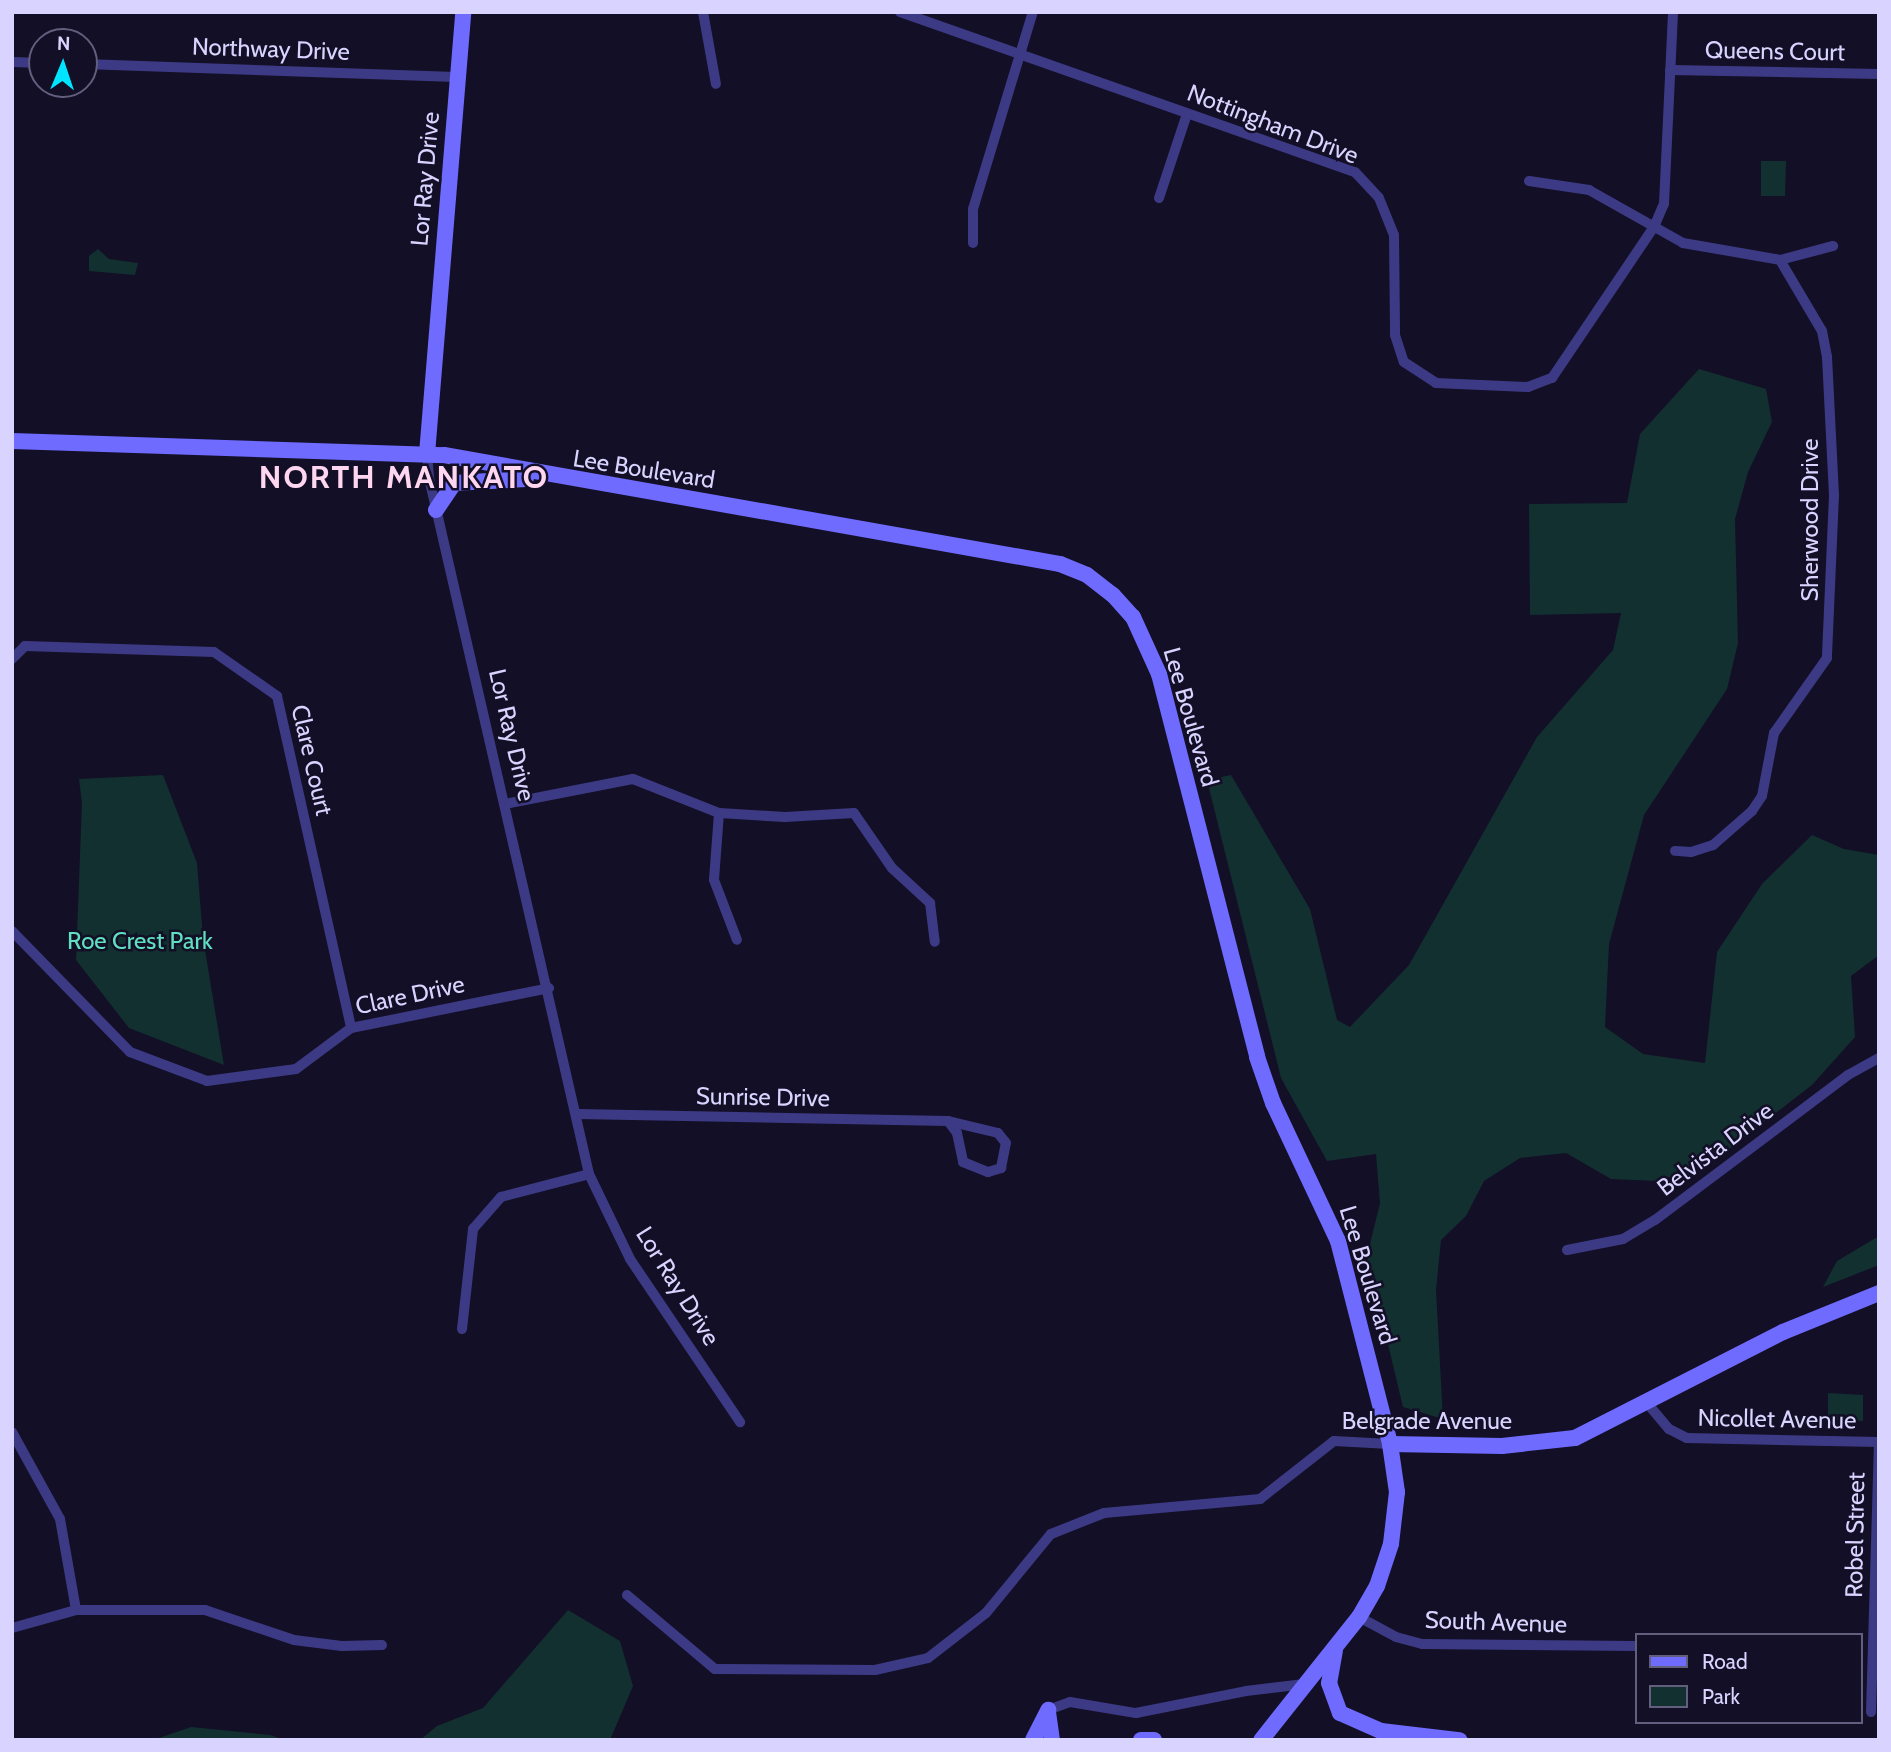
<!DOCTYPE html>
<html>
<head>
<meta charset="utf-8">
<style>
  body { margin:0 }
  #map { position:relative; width:1891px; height:1752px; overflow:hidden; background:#130f26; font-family:Cabin,sans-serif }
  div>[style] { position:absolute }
  .green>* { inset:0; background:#12302f }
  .street>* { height:10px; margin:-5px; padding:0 5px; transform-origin:5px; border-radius:5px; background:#3d3a85 }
  .secondary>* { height:16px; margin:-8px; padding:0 8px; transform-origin:8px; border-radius:8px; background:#6f6bff }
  span { translate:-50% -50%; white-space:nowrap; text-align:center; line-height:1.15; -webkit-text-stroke:5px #130f26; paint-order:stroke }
  .street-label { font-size:24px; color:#d9d4ff }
  .park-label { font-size:24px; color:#5fe0c0 }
  .district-label { font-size:32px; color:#ffd6f0; font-weight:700; letter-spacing:2px }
  .frame { position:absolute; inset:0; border:14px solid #d9d4ff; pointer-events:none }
  .legend { position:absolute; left:1635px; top:1633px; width:228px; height:91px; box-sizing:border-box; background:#130f26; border:2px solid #625e7d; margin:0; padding:9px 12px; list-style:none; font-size:21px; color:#d9d4ff }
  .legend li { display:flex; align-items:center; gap:14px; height:35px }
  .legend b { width:35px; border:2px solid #625e7d }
  .north { position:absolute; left:28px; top:28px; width:70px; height:70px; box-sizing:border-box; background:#130f26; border:2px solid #625e7d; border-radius:50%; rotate:2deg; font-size:19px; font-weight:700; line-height:28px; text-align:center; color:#d9d4ff }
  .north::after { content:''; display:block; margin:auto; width:24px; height:32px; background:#00e5ff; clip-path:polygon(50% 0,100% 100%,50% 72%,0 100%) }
</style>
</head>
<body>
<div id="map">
  <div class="green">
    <div style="clip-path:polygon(1761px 161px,1786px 161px,1785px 196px,1761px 196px)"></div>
    <div style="clip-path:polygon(98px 249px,109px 259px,138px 263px,135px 275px,89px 271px,89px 256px)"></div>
    <div style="clip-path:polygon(1699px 369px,1766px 389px,1772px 422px,1748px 472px,1735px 519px,1738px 643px,1727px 689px,1644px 815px,1609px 944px,1605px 1027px,1643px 1054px,1705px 1063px,1717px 952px,1762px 884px,1812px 835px,1844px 849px,1879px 855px,1879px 955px,1851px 976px,1855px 1037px,1812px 1085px,1708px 1165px,1657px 1181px,1611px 1179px,1566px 1153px,1520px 1158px,1484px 1181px,1466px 1216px,1441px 1240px,1436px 1290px,1443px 1419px,1403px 1407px,1367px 1256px,1380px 1203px,1376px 1154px,1327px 1161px,1281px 1078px,1207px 780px,1231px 775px,1310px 909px,1337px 1020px,1350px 1027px,1409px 965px,1537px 737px,1613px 650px,1621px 613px,1530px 615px,1529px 504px,1627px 503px,1640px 434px)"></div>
    <div style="clip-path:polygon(163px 775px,197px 863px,203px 938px,224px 1065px,129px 1028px,76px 960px,82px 803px,79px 779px)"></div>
    <div style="clip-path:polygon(1879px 1236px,1879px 1265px,1823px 1287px,1837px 1261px)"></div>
    <div style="clip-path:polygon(1828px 1393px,1863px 1395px,1863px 1421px,1828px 1420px)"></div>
    <div style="clip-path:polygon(568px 1610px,620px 1641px,633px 1686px,610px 1740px,420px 1740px,437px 1726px,483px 1708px)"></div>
    <div style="clip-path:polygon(191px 1727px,270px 1735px,285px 1740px,153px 1740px)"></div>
  </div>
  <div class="street">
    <div style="left:703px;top:12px;width:73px;rotate:79.8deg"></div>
    <div style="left:900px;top:12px;width:482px;rotate:19.4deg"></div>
    <div style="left:1355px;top:172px;width:35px;rotate:47deg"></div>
    <div style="left:1379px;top:198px;width:40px;rotate:68deg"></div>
    <div style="left:1394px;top:235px;width:100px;rotate:89.4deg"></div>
    <div style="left:1395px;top:335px;width:28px;rotate:72deg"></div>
    <div style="left:1404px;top:362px;width:38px;rotate:33deg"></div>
    <div style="left:1436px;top:383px;width:92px;rotate:2.5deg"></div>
    <div style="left:1528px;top:387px;width:26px;rotate:-21deg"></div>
    <div style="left:1552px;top:378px;width:182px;rotate:-56deg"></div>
    <div style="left:1654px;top:227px;width:25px;rotate:-67deg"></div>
    <div style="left:1664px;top:204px;width:192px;rotate:-87.3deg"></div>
    <div style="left:12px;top:62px;width:30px;rotate:2deg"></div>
    <div style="left:84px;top:64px;width:372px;rotate:2deg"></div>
    <div style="left:1670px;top:70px;width:209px;rotate:1.1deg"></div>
    <div style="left:1529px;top:181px;width:61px;rotate:8.5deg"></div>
    <div style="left:1589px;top:190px;width:108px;rotate:29.4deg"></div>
    <div style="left:1683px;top:243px;width:98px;rotate:9.9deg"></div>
    <div style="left:1780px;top:260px;width:82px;rotate:59.4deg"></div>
    <div style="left:1822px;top:331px;width:26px;rotate:79deg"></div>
    <div style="left:1827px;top:357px;width:138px;rotate:87.1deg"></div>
    <div style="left:1834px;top:495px;width:163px;rotate:92.5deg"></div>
    <div style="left:1827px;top:658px;width:92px;rotate:125.2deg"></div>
    <div style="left:1774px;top:733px;width:64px;rotate:100.8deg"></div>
    <div style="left:1762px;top:796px;width:18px;rotate:124deg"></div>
    <div style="left:1752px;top:811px;width:52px;rotate:138.9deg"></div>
    <div style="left:1713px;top:845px;width:23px;rotate:162deg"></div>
    <div style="left:1691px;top:852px;width:16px;rotate:-176deg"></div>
    <div style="left:1159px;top:198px;width:89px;rotate:-71.6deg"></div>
    <div style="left:973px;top:243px;width:34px;rotate:-90deg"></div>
    <div style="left:973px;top:209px;width:206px;rotate:-73.1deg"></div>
    <div style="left:1780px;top:260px;width:55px;rotate:-14.8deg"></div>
    <div style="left:427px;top:454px;width:24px;rotate:85deg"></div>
    <div style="left:429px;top:478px;width:714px;rotate:77.05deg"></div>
    <div style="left:589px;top:1174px;width:94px;rotate:64.2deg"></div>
    <div style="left:630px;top:1259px;width:197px;rotate:56deg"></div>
    <div style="left:12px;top:659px;width:18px;rotate:-45deg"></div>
    <div style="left:25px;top:646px;width:189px;rotate:1.8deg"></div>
    <div style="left:214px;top:652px;width:77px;rotate:34.9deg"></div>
    <div style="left:277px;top:696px;width:340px;rotate:77.4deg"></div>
    <div style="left:505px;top:804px;width:130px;rotate:-11.1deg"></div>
    <div style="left:633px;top:779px;width:92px;rotate:21.6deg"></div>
    <div style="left:719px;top:813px;width:66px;rotate:3.5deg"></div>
    <div style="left:785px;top:817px;width:69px;rotate:-3.3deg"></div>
    <div style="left:854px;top:813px;width:67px;rotate:55.4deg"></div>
    <div style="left:892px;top:868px;width:52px;rotate:42.6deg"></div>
    <div style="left:930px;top:903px;width:39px;rotate:83deg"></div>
    <div style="left:719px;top:813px;width:67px;rotate:94.3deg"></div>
    <div style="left:714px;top:880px;width:64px;rotate:69deg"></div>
    <div style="left:12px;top:931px;width:169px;rotate:45.7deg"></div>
    <div style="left:130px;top:1052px;width:82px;rotate:20.6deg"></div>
    <div style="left:207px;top:1081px;width:90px;rotate:-7.7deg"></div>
    <div style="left:296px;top:1069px;width:69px;rotate:-36.7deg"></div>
    <div style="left:351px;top:1028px;width:202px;rotate:-11.4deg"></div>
    <div style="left:578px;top:1114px;width:370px;rotate:1.1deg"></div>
    <div style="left:948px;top:1121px;width:15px;rotate:53deg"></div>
    <div style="left:957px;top:1133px;width:30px;rotate:78deg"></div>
    <div style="left:963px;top:1162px;width:27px;rotate:22deg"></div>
    <div style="left:988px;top:1172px;width:14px;rotate:-17deg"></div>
    <div style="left:1001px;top:1168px;width:25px;rotate:-79deg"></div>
    <div style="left:1006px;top:1143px;width:13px;rotate:-129deg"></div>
    <div style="left:998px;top:1133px;width:51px;rotate:-166.5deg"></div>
    <div style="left:1567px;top:1250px;width:57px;rotate:-11.1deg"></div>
    <div style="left:1623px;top:1239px;width:37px;rotate:-31deg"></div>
    <div style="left:1655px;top:1220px;width:241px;rotate:-36.9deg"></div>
    <div style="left:1848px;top:1075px;width:35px;rotate:-29deg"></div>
    <div style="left:462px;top:1329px;width:101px;rotate:-83.7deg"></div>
    <div style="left:473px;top:1229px;width:43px;rotate:-48.8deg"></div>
    <div style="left:501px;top:1197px;width:91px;rotate:-14.6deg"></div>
    <div style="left:1647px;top:1403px;width:34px;rotate:50deg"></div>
    <div style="left:1669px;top:1429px;width:20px;rotate:27deg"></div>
    <div style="left:1687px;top:1438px;width:192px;rotate:1.2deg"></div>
    <div style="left:12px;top:1432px;width:99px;rotate:61.1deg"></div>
    <div style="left:60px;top:1519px;width:92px;rotate:80deg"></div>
    <div style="left:627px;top:1595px;width:115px;rotate:40.1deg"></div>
    <div style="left:715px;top:1669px;width:160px;rotate:0.4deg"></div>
    <div style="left:875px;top:1670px;width:54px;rotate:-12.8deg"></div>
    <div style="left:928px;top:1658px;width:73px;rotate:-37.8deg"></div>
    <div style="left:986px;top:1613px;width:102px;rotate:-50.6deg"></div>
    <div style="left:1051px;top:1534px;width:57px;rotate:-21.6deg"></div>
    <div style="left:1104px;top:1513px;width:157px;rotate:-5.1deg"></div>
    <div style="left:1260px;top:1499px;width:94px;rotate:-38.1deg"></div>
    <div style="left:1334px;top:1441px;width:56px;rotate:3.1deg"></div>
    <div style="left:1359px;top:1617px;width:42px;rotate:28.4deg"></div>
    <div style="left:1396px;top:1637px;width:27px;rotate:15deg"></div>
    <div style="left:1422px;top:1644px;width:215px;rotate:0.5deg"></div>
    <div style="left:12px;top:1628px;width:66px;rotate:-15.7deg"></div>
    <div style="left:76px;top:1610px;width:129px"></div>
    <div style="left:205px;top:1610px;width:94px;rotate:18.6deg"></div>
    <div style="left:294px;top:1640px;width:48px;rotate:7.1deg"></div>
    <div style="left:342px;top:1646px;width:40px;rotate:-1.4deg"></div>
    <div style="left:1048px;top:1710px;width:23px;rotate:-20deg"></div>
    <div style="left:1070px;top:1702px;width:67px;rotate:9.5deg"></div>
    <div style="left:1136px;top:1713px;width:112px;rotate:-11.3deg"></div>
    <div style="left:1246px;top:1691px;width:59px;rotate:-6.8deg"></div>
    <div style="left:1871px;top:1712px;width:270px;rotate:-88.3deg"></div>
  </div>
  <div class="secondary">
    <div style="left:12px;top:441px;width:432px;rotate:1.9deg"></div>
    <div style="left:444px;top:455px;width:626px;rotate:10.03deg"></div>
    <div style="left:1060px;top:564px;width:29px;rotate:22deg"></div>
    <div style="left:1087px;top:575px;width:33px;rotate:38deg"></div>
    <div style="left:1113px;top:595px;width:30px;rotate:48deg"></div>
    <div style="left:1133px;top:617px;width:63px;rotate:65.5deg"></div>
    <div style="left:1159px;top:674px;width:395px;rotate:75.6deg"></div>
    <div style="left:1257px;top:1057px;width:49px;rotate:70.8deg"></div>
    <div style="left:1273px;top:1103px;width:153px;rotate:64.8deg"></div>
    <div style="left:1338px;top:1241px;width:210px;rotate:75.6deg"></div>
    <div style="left:1390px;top:1444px;width:49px;rotate:81.7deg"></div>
    <div style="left:1397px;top:1492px;width:52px;rotate:96.6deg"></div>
    <div style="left:1391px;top:1544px;width:44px;rotate:108.4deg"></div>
    <div style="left:1377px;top:1586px;width:36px;rotate:120deg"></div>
    <div style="left:1359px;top:1617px;width:157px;rotate:128.5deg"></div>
    <div style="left:427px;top:454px;width:443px;rotate:-85.3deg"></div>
    <div style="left:436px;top:510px;width:32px;rotate:-56deg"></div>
    <div style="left:454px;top:483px;width:72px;rotate:-3.2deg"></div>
    <div style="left:1390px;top:1444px;width:112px;rotate:1deg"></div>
    <div style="left:1502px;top:1446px;width:73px;rotate:-6.3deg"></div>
    <div style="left:1575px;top:1438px;width:233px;rotate:-27deg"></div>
    <div style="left:1783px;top:1332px;width:104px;rotate:-22.1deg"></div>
    <div style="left:1335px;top:1650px;width:34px;rotate:100deg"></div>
    <div style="left:1329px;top:1683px;width:32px;rotate:70deg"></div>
    <div style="left:1340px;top:1713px;width:45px;rotate:23.7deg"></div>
    <div style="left:1381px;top:1731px;width:79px;rotate:6.6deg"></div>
    <div style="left:1048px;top:1712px;width:28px;rotate:82deg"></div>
    <div style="left:1033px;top:1740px;width:34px;rotate:-63deg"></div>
    <div style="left:1141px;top:1740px;width:13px"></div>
  </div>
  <div class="street-label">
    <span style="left:271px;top:49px;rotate:2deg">Northway Drive</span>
    <span style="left:1775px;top:51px;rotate:1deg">Queens Court</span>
    <span style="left:1273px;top:124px;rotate:21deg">Nottingham Drive</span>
    <span style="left:425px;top:179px;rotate:-85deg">Lor Ray Drive</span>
    <span style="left:644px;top:469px;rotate:9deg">Lee Boulevard</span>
    <span style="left:1810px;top:520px;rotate:-90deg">Sherwood Drive</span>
    <span style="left:1191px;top:717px;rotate:74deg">Lee Boulevard</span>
    <span style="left:512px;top:735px;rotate:77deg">Lor Ray Drive</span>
    <span style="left:312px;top:760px;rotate:77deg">Clare Court</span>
    <span style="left:410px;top:995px;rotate:-12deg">Clare Drive</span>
    <span style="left:763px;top:1097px;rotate:1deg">Sunrise Drive</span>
    <span style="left:1715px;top:1149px;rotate:-37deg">Belvista Drive</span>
    <span style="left:1368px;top:1275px;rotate:73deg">Lee Boulevard</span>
    <span style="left:678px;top:1286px;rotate:58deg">Lor Ray Drive</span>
    <span style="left:1777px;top:1419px;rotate:1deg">Nicollet Avenue</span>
    <span style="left:1427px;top:1421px">Belgrade Avenue</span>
    <span style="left:1855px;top:1535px;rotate:-89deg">Robel Street</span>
    <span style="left:1496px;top:1622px;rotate:2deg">South Avenue</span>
  </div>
  <div class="park-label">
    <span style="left:140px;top:941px">Roe Crest Park</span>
  </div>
  <div class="district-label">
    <span style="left:404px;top:477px">NORTH MANKATO</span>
  </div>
  <div class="frame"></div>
  <ul class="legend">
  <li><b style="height:9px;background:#6f6bff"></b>Road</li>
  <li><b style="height:19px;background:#12302f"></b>Park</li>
  </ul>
  <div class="north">N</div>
</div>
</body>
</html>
